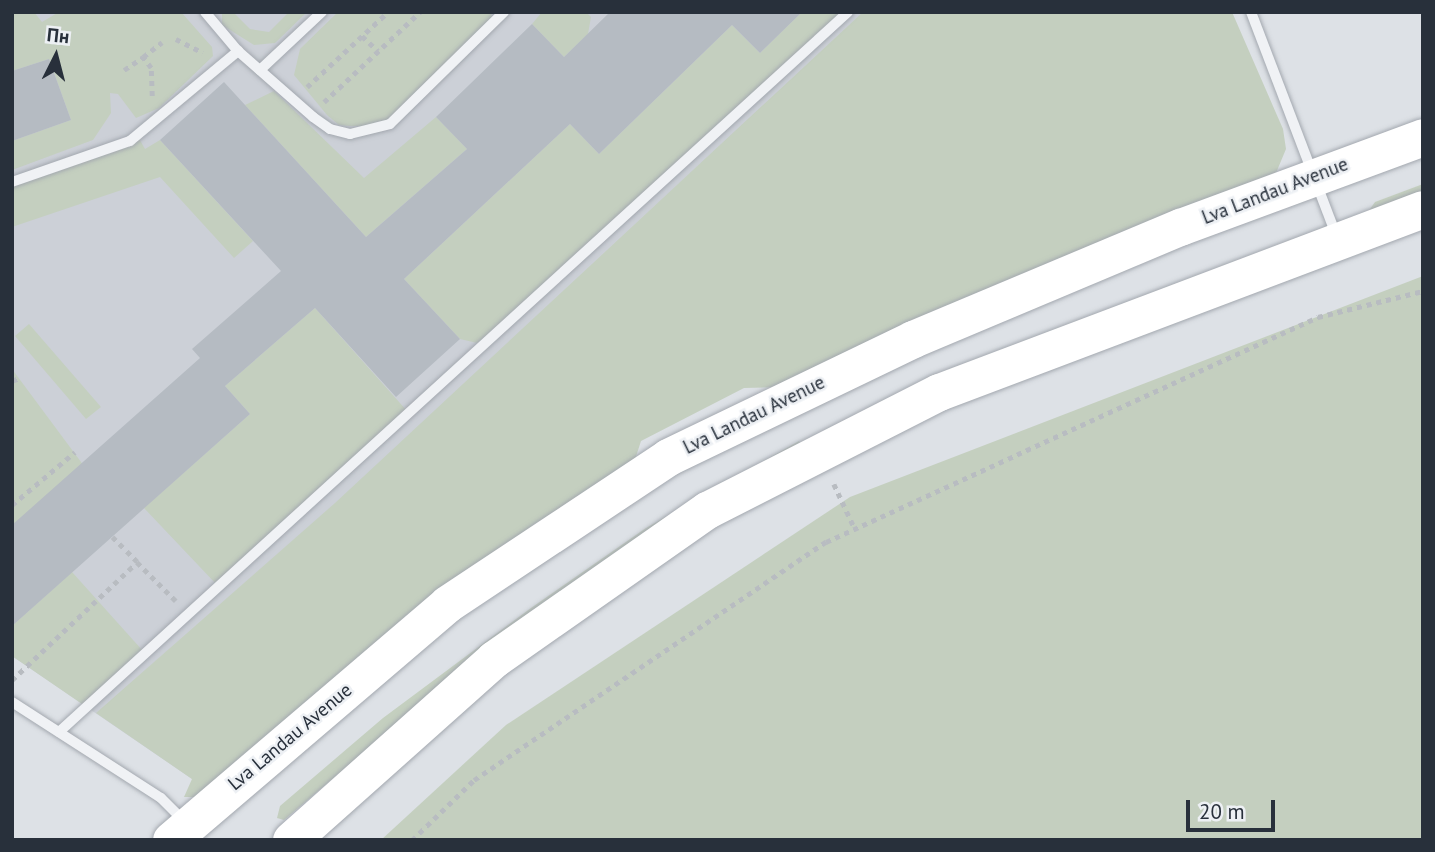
<!DOCTYPE html>
<html>
<head>
<meta charset="utf-8">
<style>
  body { margin:0 }
  #map { position:relative; width:1435px; height:852px; overflow:hidden; background:#dde1e6; font-family:"PT Sans",sans-serif }
  div>[style] { position:absolute }
  .built>* { inset:0; background:#ccd0d7 }
  .green>* { inset:0; background:#c4cfbf }
  .building>* { inset:0; background:#b5bbc2 }
  .path>* { height:4.5px; margin-top:-2.25px; transform-origin:0; background:repeating-linear-gradient(90deg,#b8bcc1 0 5px,transparent 0 10px) }
  .roads { filter:drop-shadow(0 0 2px #a3a8af) drop-shadow(0 0 2px #a3a8af) }
  .lane>* { height:10px; margin:-5px; padding:0 5px; transform-origin:5px; border-radius:5px; background:#f0f2f5 }
  .primary>* { height:37px; margin:-18.5px; padding:0 18.5px; transform-origin:18.5px; border-radius:18.5px; background:#fff }
  span { translate:-50% -50%; white-space:nowrap; text-align:center; line-height:1.15; -webkit-text-stroke:5px #edf0f4; paint-order:stroke }
  .street-label { font-size:19px; color:#28303b }
  .frame { position:absolute; inset:0; border:14px solid #28303b; pointer-events:none }
  .north { position:absolute; left:21px; top:21px; width:70px; height:70px; -webkit-text-stroke:5px #edf0f4; paint-order:stroke; rotate:6deg; font-size:19px; font-weight:700; line-height:28px; text-align:center; color:#28303b }
  .north::after { content:''; display:block; margin:auto; width:24px; height:32px; background:#28303b; clip-path:polygon(50% 0,100% 100%,50% 72%,0 100%) }
  .scale { position:absolute; left:1186px; top:800px; width:89px; height:32px; box-sizing:border-box; border:4px solid #28303b; border-top:0; padding-left:9px; font-size:21px; line-height:24px; white-space:nowrap; color:#28303b; -webkit-text-stroke:5px #edf0f4; paint-order:stroke }
</style>
</head>
<body>
<div id="map">
  <div class="built">
    <div style="clip-path:polygon(12px 12px,1227px 12px,537px 489px,192px 779px,12px 656px)"></div>
  </div>
  <div class="green">
    <div style="clip-path:polygon(12px 12px,34px 12px,42px 22px,59px 12px,181px 12px,212px 47px,213px 56px,159px 108px,136px 118px,118px 94px,110px 93px,111px 113px,93px 140px,12px 170px,12px 141px,71px 120px,49px 59px,12px 71px)"></div>
    <div style="clip-path:polygon(222px 12px,233px 12px,250px 29px,269px 32px,289px 12px,307px 12px,275px 43px,254px 45px,222px 25px)"></div>
    <div style="clip-path:polygon(338px 12px,491px 12px,492px 19px,390px 120px,373px 126px,349px 126px,339px 125px,327px 115px,294px 75px,300px 49px)"></div>
    <div style="clip-path:polygon(542px 12px,586px 12px,591px 17px,588px 34px,564px 57px,532px 24px)"></div>
    <div style="clip-path:polygon(802px 12px,851px 12px,506px 322px,477px 343px,460px 339px,404px 279px,570px 124px,599px 154px,732px 25px,760px 53px)"></div>
    <div style="clip-path:polygon(863px 12px,1232px 12px,1283px 129px,1286px 149px,1276px 173px,784px 387px,744px 388px,641px 441px,632px 469px,200px 797px,184px 797px,192px 779px,96px 713px,335px 503px)"></div>
    <div style="clip-path:polygon(274px 91px,364px 178px,436px 117px,467px 149px,366px 237px,245px 105px)"></div>
    <div style="clip-path:polygon(137px 135px,145px 149px,160px 140px,253px 241px,234px 258px,160px 177px,12px 227px,12px 183px)"></div>
    <div style="clip-path:polygon(1423px 184px,1423px 199px,1372px 213px,1370px 209px,1375px 202px)"></div>
    <div style="clip-path:polygon(1423px 276px,1423px 840px,381px 840px,506px 725px,850px 497px)"></div>
    <div style="clip-path:polygon(315px 308px,408px 412px,217px 585px,144px 508px,250px 414px,225px 386px)"></div>
    <div style="clip-path:polygon(29px 324px,101px 407px,86px 419px,15px 336px)"></div>
    <div style="clip-path:polygon(12px 369px,84px 466px,12px 527px)"></div>
    <div style="clip-path:polygon(799px 441px,804px 452px,391px 729px,284px 820px,277px 818px,280px 806px,383px 718px,531px 608px,646px 528px)"></div>
    <div style="clip-path:polygon(72px 572px,143px 651px,85px 706px,12px 656px,12px 626px)"></div>
  </div>
  <div class="building">
    <div style="clip-path:polygon(610px 12px,802px 12px,760px 53px,732px 25px,599px 154px,570px 124px,404px 279px,460px 339px,396px 397px,315px 308px,225px 386px,250px 414px,12px 626px,12px 525px,200px 358px,192px 349px,281px 271px,160px 140px,224px 82px,366px 237px,467px 149px,436px 117px,532px 24px,564px 57px)"></div>
    <div style="clip-path:polygon(49px 59px,71px 120px,12px 141px,12px 71px)"></div>
  </div>
  <div class="path">
    <div style="left:362px;top:36px;width:22px;rotate:43deg"></div>
    <div style="left:176px;top:39px;width:30px;rotate:27deg"></div>
    <div style="left:124px;top:70px;width:23px;rotate:-34deg"></div>
    <div style="left:307px;top:87px;width:110px;rotate:-42.8deg"></div>
    <div style="left:152px;top:96px;width:28px;rotate:-92deg"></div>
    <div style="left:151px;top:68px;width:14px;rotate:-126deg"></div>
    <div style="left:143px;top:57px;width:24px;rotate:-38deg"></div>
    <div style="left:324px;top:102px;width:132px;rotate:-43.2deg"></div>
    <div style="left:12px;top:381px;width:8px;rotate:-23deg"></div>
    <div style="left:834px;top:484px;width:50px;rotate:65deg"></div>
    <div style="left:12px;top:505px;width:82px;rotate:-40.1deg"></div>
    <div style="left:137px;top:562px;width:55px;rotate:45deg"></div>
    <div style="left:12px;top:680px;width:172px;rotate:-43.3deg"></div>
    <div style="left:137px;top:562px;width:35px;rotate:-135deg"></div>
    <div style="left:412px;top:840px;width:86px;rotate:-44.1deg"></div>
    <div style="left:474px;top:780px;width:425px;rotate:-34.1deg"></div>
    <div style="left:826px;top:542px;width:541px;rotate:-24.58deg"></div>
    <div style="left:1318px;top:317px;width:108px;rotate:-13.9deg"></div>
  </div>
  <div class="roads">
    <div class="lane">
      <div style="left:205px;top:12px;width:51px;rotate:49.8deg"></div>
      <div style="left:238px;top:51px;width:100px;rotate:41.3deg"></div>
      <div style="left:313px;top:117px;width:21px;rotate:35deg"></div>
      <div style="left:330px;top:129px;width:21px;rotate:14deg"></div>
      <div style="left:350px;top:134px;width:41px;rotate:-14deg"></div>
      <div style="left:390px;top:124px;width:160px;rotate:-44.5deg"></div>
      <div style="left:1251px;top:12px;width:239px;rotate:69.1deg"></div>
      <div style="left:260px;top:70px;width:85px;rotate:-43.1deg"></div>
      <div style="left:12px;top:182px;width:125px;rotate:-19.2deg"></div>
      <div style="left:130px;top:141px;width:141px;rotate:-39.8deg"></div>
      <div style="left:12px;top:702px;width:177px;rotate:32.8deg"></div>
      <div style="left:161px;top:798px;width:34px;rotate:45deg"></div>
      <div style="left:59px;top:732px;width:1068px;rotate:-42.38deg"></div>
    </div>
    <div class="primary">
      <div style="left:171px;top:840px;width:363px;rotate:-40.5deg"></div>
      <div style="left:447px;top:604px;width:265px;rotate:-33.6deg"></div>
      <div style="left:668px;top:457px;width:272px;rotate:-25.7deg"></div>
      <div style="left:913px;top:339px;width:290px;rotate:-22.8deg"></div>
      <div style="left:1180px;top:227px;width:259px;rotate:-20.3deg"></div>
      <div style="left:291px;top:840px;width:272px;rotate:-41.7deg"></div>
      <div style="left:494px;top:659px;width:260px;rotate:-35deg"></div>
      <div style="left:707px;top:510px;width:260px;rotate:-27deg"></div>
      <div style="left:939px;top:392px;width:517px;rotate:-20.71deg"></div>
    </div>
  </div>
  <div class="street-label">
    <span style="left:1275px;top:191px;rotate:-21deg">Lva Landau Avenue</span>
    <span style="left:754px;top:415px;rotate:-26deg">Lva Landau Avenue</span>
    <span style="left:290px;top:737px;rotate:-40deg">Lva Landau Avenue</span>
  </div>
  <div class="frame"></div>
  <div class="north">Пн</div>
  <div class="scale">20 m</div>
</div>
</body>
</html>
